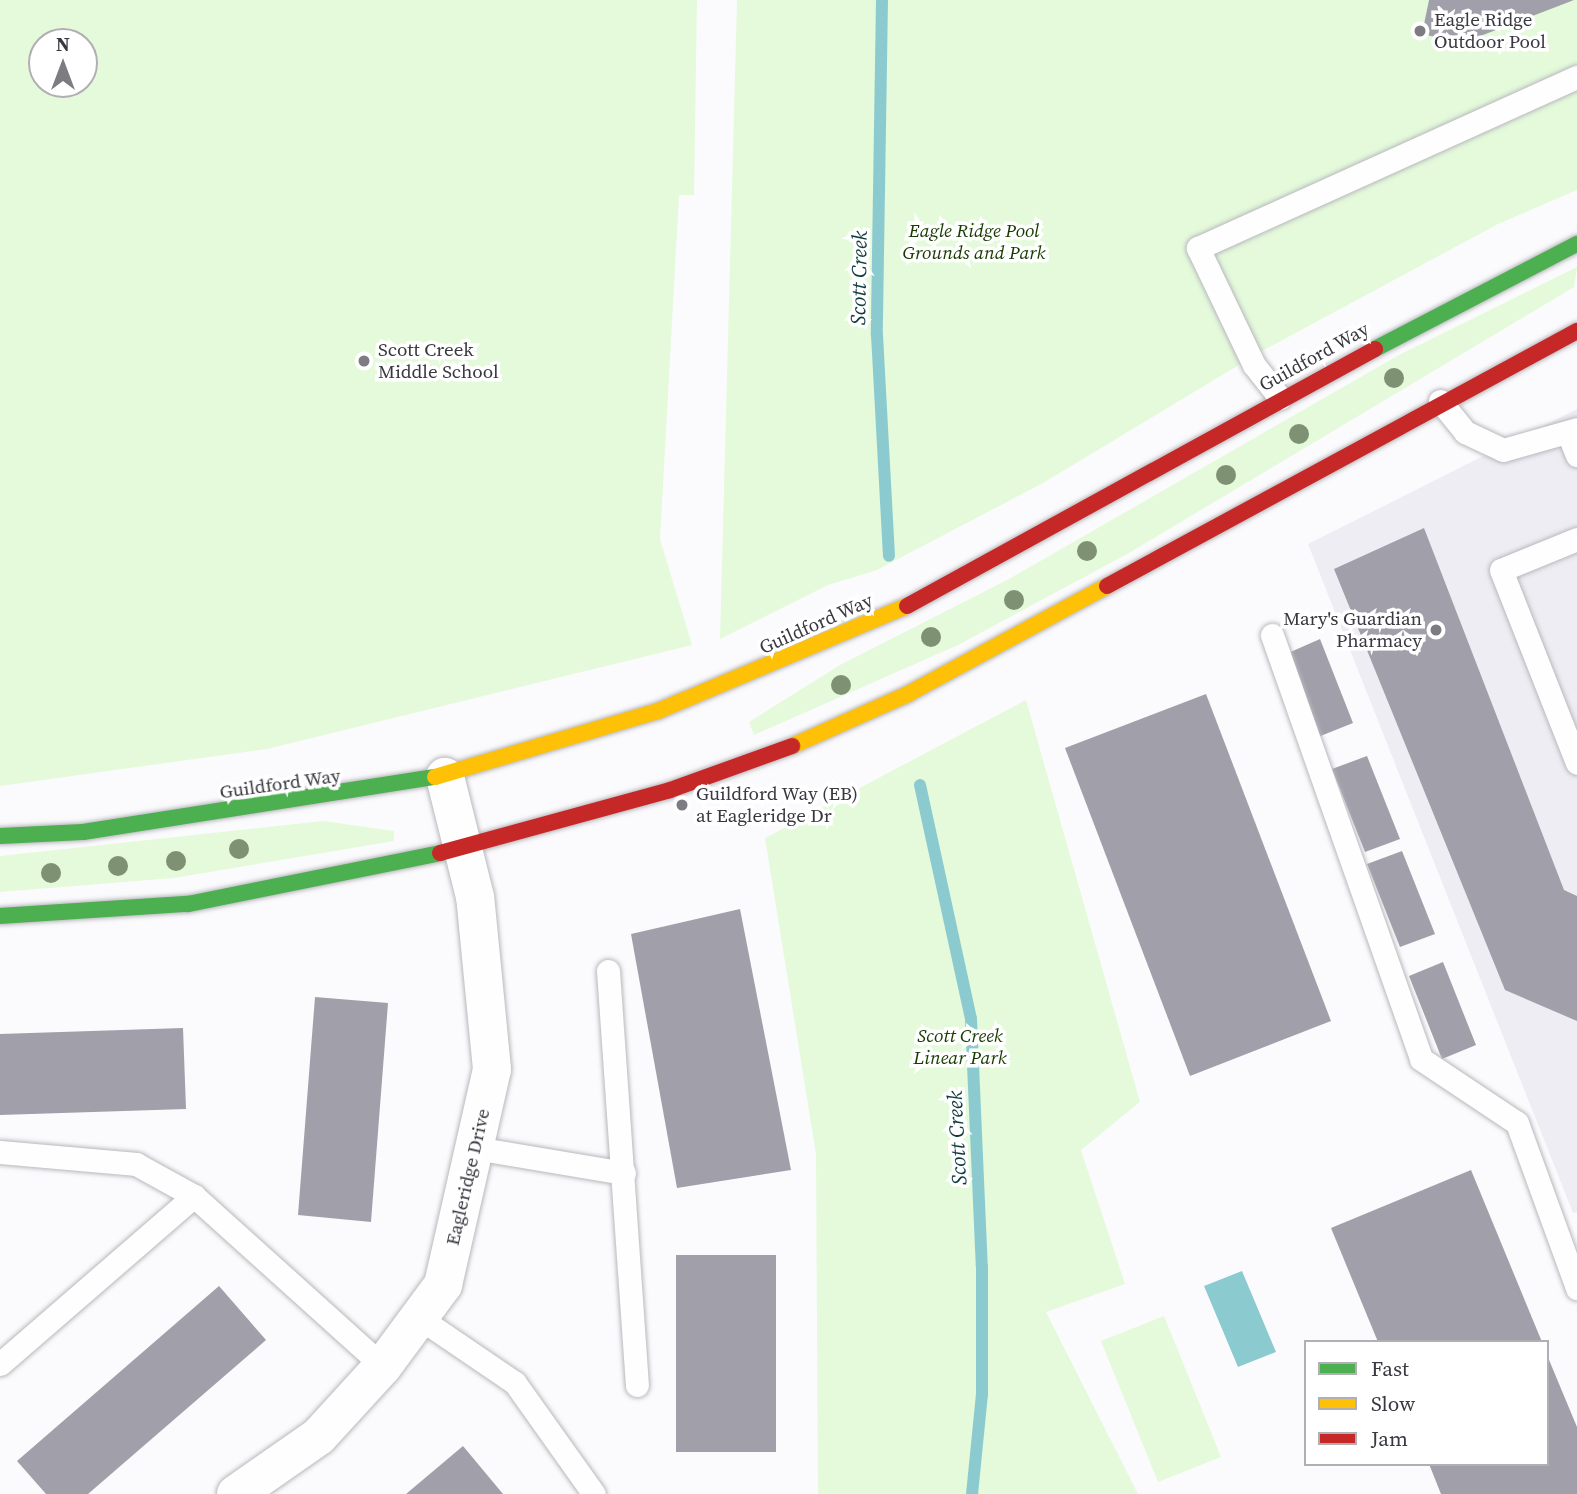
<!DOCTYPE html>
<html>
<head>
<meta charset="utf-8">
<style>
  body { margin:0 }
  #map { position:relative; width:1577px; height:1494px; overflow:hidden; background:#fbfbfd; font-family:"Source Serif 4",serif }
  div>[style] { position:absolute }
  .built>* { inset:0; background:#eeedf4 }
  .green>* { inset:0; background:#e4fadb }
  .water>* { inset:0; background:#8bcbd0 }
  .stream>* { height:12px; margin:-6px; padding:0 6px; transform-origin:6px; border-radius:6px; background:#8bcbd0 }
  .building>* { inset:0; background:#a19faa }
  .roads { filter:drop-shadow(0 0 2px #b8b8bd) drop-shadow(0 0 2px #b8b8bd) }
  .lane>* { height:23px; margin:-11.5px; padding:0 11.5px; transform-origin:11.5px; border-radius:11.5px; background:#fefeff }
  .street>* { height:38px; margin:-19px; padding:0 19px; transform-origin:19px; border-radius:19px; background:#fefeff }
  .fast>* { height:16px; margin:-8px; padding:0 8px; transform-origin:8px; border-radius:8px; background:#4caf50 }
  .slow>* { height:16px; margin:-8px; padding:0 8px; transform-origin:8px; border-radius:8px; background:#ffc107 }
  .jam>* { height:16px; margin:-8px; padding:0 8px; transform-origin:8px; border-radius:8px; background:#c62828 }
  .trees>* { width:20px; height:20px; margin:-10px; border-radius:50%; background:#7e9172 }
  .dots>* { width:19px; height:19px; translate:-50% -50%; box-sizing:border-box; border:4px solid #fff; border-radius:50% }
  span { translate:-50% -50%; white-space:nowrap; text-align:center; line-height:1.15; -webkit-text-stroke:7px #fff; paint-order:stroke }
  .poi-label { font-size:19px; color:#393840 }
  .left { translate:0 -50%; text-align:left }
  .right { translate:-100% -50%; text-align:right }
  .park-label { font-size:19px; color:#173a00; font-style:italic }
  .street-label { font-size:19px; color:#393840 }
  .water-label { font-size:21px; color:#103b3e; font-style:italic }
  .legend { position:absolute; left:1304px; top:1340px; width:245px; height:126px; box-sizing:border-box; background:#fff; border:2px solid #b0afb3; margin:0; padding:9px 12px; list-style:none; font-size:21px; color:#393840 }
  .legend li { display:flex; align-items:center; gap:14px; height:35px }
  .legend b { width:35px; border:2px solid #b0afb3 }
  .north { position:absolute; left:28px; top:28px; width:70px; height:70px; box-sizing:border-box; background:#fff; border:2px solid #b0afb3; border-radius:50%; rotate:0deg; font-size:19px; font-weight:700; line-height:28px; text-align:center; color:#393840 }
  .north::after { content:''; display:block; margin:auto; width:24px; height:32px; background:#7d7c82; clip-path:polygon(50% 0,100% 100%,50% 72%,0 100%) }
</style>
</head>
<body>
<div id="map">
  <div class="built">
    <div style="clip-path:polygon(1577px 409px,1577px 1212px,1573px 1213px,1308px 544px)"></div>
  </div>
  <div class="green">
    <div style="clip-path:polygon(evenodd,0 0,697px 0,694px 195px,679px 195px,660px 539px,692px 645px,267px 749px,0 786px,0 0,42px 42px,84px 42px,84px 84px,42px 84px,42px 42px)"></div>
    <div style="clip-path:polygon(737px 0,1577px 0,1577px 190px,1498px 224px,1262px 351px,1043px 483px,877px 570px,828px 585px,720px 639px)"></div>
    <div style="clip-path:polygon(1577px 267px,1574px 287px,1129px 553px,958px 645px,754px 735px,749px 722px,840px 665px,1009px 579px,1399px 355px)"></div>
    <div style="clip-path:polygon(1026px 700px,1140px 1102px,1081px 1150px,1125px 1284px,1046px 1312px,1138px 1494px,818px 1494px,816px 1154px,765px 838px)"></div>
    <div style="clip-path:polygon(323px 821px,394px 831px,394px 841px,174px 878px,0 892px,0 856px)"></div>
    <div style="clip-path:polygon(1164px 1316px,1221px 1457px,1158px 1482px,1101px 1341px)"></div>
  </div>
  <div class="water">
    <div style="clip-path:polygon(1242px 1271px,1276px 1352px,1238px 1367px,1204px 1286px)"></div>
  </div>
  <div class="stream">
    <div style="left:882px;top:0;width:335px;rotate:90.9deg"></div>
    <div style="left:877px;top:335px;width:221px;rotate:86.9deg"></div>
    <div style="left:920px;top:785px;width:239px;rotate:77.7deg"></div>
    <div style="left:971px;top:1019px;width:248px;rotate:87.5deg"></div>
    <div style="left:982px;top:1267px;width:127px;rotate:90deg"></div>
    <div style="left:982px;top:1394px;width:100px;rotate:95.7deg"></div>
  </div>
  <div class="building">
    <div style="clip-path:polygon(1429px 0,1574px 0,1462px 43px,1422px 34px)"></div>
    <div style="clip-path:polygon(1424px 528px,1564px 890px,1577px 896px,1577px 1021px,1505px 990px,1334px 569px)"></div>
    <div style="clip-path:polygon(1320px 639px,1353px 723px,1318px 737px,1286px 654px)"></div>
    <div style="clip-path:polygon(1206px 694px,1331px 1021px,1190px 1076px,1065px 748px)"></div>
    <div style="clip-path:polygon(1367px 756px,1400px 839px,1365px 852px,1332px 769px)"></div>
    <div style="clip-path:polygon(1402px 851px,1435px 934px,1400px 947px,1367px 864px)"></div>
    <div style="clip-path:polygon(740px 909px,791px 1170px,677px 1188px,631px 934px)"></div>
    <div style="clip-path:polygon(1443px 962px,1476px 1045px,1442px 1059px,1409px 976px)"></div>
    <div style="clip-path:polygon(315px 997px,388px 1003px,371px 1222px,298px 1215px)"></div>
    <div style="clip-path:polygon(183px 1028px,186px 1109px,0 1115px,0 1034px)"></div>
    <div style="clip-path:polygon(1471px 1170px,1542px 1342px,1378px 1342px,1331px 1228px)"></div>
    <div style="clip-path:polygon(676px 1255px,776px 1255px,776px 1452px,676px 1452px)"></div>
    <div style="clip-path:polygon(219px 1286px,266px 1340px,88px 1494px,46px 1494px,17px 1461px)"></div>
    <div style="clip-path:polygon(1547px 1355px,1577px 1427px,1577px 1494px,1441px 1494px,1429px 1464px,1547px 1464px)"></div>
    <div style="clip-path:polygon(463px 1446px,503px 1494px,406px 1494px)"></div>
  </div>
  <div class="roads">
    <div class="lane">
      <div style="left:1280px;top:398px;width:42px;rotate:-128.2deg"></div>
      <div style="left:1254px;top:365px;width:130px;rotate:-115.6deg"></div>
      <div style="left:1198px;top:248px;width:416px;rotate:-24.3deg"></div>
      <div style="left:1440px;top:401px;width:40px;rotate:51deg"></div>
      <div style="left:1465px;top:432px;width:42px;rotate:25.3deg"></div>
      <div style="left:1503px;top:450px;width:77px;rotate:-15.8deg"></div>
      <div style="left:1568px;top:433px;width:24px;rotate:68deg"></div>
      <div style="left:1577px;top:539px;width:82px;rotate:157.8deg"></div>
      <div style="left:1501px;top:570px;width:207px;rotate:68.5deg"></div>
      <div style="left:1272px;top:635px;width:449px;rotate:70.6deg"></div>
      <div style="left:1421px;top:1059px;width:115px;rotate:33.7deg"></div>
      <div style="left:1517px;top:1123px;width:176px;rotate:70deg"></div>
      <div style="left:608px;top:971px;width:415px;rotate:86deg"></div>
      <div style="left:475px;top:1148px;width:151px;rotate:9.5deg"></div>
      <div style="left:0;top:1152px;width:137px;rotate:5deg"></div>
      <div style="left:136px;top:1164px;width:66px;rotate:28.9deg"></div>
      <div style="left:194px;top:1196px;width:254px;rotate:42deg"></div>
      <div style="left:418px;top:1317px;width:117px;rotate:34.2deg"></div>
      <div style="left:515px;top:1383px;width:136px;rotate:54.6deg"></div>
      <div style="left:0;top:1364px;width:257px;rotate:-40.9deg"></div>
    </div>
    <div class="street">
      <div style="left:236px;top:1494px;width:101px;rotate:-34.9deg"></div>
      <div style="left:319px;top:1436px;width:95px;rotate:-47.6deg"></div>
      <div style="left:383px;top:1366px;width:101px;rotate:-53.5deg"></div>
      <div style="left:443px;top:1285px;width:221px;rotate:-77.2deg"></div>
      <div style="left:492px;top:1069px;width:173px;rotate:-95.6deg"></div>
      <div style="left:475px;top:897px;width:124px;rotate:-104deg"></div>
    </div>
    <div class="fast">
      <div style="left:1375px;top:349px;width:228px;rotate:-27.5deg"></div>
      <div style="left:0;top:836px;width:83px;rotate:-2.8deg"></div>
      <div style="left:83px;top:832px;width:356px;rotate:-8.9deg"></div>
      <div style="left:0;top:916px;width:188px;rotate:-3.7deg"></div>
      <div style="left:188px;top:904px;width:257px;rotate:-11.4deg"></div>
    </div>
    <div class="slow">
      <div style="left:792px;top:746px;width:127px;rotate:-24.1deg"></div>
      <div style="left:908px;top:694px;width:226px;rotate:-28.5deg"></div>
      <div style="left:435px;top:777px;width:233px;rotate:-16.5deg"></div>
      <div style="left:658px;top:711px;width:270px;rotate:-22.9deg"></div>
    </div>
    <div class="jam">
      <div style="left:1107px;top:586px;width:535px;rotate:-28.48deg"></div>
      <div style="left:907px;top:606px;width:534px;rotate:-28.77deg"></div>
      <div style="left:440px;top:853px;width:238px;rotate:-15.3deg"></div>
      <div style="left:670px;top:790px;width:130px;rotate:-19.8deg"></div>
    </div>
  </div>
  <div class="trees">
    <div style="left:1394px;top:378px"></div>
    <div style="left:1299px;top:434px"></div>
    <div style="left:1226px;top:475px"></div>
    <div style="left:1087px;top:551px"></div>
    <div style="left:1014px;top:600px"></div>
    <div style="left:931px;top:637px"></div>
    <div style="left:841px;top:685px"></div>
    <div style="left:239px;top:849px"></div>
    <div style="left:176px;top:861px"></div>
    <div style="left:118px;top:866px"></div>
    <div style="left:51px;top:873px"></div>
  </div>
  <div class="dots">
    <div style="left:1420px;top:31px;background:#7d7c82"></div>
    <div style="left:364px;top:361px;background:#7d7c82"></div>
    <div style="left:1436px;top:630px;background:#7d7c82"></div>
    <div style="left:682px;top:805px;background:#7d7c82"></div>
  </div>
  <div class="poi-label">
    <span class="left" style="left:1434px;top:31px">Eagle Ridge<br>Outdoor Pool</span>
    <span class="left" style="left:378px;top:361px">Scott Creek<br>Middle School</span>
    <span class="right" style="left:1422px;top:630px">Mary's Guardian<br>Pharmacy</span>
    <span class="left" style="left:696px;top:805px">Guildford Way (EB)<br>at Eagleridge Dr</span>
  </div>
  <div class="park-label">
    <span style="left:974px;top:242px">Eagle Ridge Pool<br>Grounds and Park</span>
    <span style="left:960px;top:1047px">Scott Creek<br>Linear Park</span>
  </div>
  <div class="street-label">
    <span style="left:1314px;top:357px;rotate:-29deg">Guildford Way</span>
    <span style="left:816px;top:624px;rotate:-24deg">Guildford Way</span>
    <span style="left:280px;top:784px;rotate:-8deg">Guildford Way</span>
    <span style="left:468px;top:1177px;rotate:-77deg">Eagleridge Drive</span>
  </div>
  <div class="water-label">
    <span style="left:859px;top:278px;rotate:-89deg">Scott Creek</span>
    <span style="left:957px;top:1138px;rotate:-93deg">Scott Creek</span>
  </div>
  <ul class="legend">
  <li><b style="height:9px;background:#4caf50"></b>Fast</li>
  <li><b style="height:9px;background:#ffc107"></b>Slow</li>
  <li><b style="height:9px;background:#c62828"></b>Jam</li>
  </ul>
  <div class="north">N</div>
</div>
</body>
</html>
